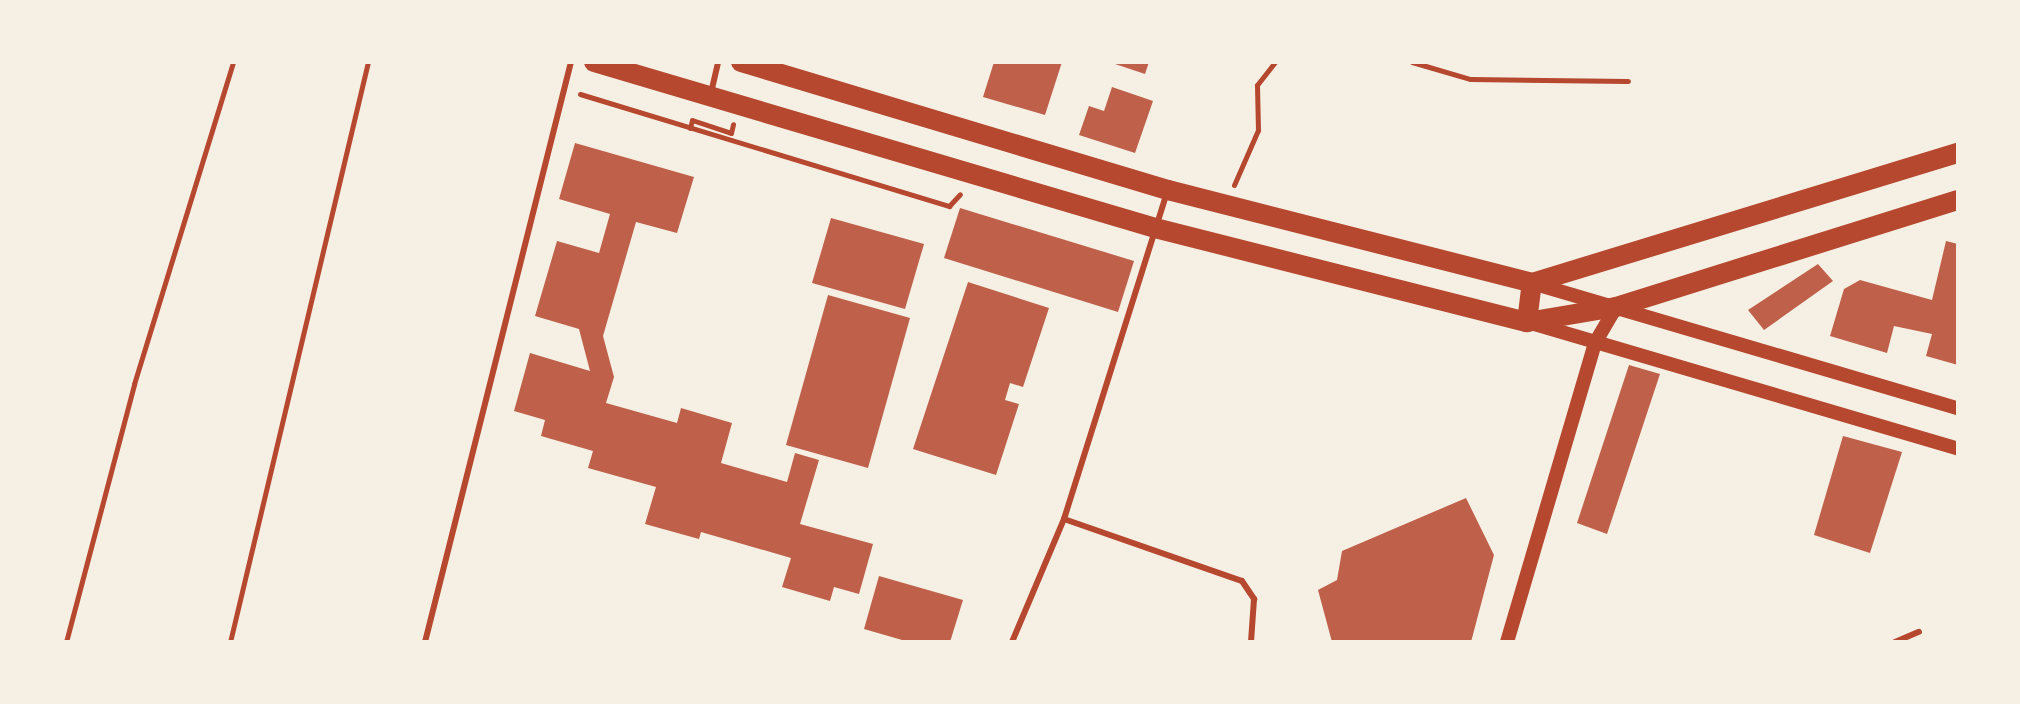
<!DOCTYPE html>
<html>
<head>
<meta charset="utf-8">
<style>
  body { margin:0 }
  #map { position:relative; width:2020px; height:704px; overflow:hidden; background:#f6efe4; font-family:Manrope,sans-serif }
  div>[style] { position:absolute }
  .building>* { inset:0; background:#bf614a }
  .path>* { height:5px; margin:-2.5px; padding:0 2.5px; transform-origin:2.5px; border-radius:2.5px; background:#b5482f }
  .service>* { height:6px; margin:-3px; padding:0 3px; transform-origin:3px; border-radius:3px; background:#b5482f }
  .tertiary>* { height:14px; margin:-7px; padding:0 7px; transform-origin:7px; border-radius:7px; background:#b5482f }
  .primary>* { height:20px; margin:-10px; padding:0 10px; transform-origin:10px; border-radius:10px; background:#b5482f }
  span { translate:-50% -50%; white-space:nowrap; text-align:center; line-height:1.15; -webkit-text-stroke:6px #f6efe4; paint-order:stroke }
  .frame { position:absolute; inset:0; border:64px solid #f6efe4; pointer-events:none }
</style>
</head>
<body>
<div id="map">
  <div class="building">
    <div style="clip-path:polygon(994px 62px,1062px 62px,1045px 115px,983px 97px)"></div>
    <div style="clip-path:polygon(1109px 62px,1149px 62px,1145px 74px)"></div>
    <div style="clip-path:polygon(1112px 87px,1153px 101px,1135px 153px,1079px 135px,1089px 106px,1104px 111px)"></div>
    <div style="clip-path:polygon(575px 143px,694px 177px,677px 233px,636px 222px,603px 336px,614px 377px,606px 403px,677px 423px,681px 408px,732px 423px,721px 463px,787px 482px,795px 453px,819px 460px,800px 524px,873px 544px,859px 594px,834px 587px,830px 601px,782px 587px,791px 558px,701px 532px,699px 539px,645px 524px,656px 487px,588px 468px,593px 451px,541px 436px,545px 420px,514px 411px,530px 353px,590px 371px,579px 329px,535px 316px,557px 241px,599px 253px,610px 214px,559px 199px)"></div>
    <div style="clip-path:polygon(960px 208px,1134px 261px,1118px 312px,944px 258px)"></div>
    <div style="clip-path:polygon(831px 218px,924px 244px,905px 309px,812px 283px)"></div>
    <div style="clip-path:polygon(1946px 241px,1958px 244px,1958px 365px,1926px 356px,1932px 334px,1894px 326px,1887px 353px,1830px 336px,1844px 289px,1860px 280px,1932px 300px)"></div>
    <div style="clip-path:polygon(1818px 264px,1833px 281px,1764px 330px,1748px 310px)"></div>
    <div style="clip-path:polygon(968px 282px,1049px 308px,1023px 387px,1010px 383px,1005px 400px,1019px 404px,996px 475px,913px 449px)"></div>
    <div style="clip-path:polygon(828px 295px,910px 318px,868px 468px,786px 445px)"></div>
    <div style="clip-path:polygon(1629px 365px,1660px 374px,1607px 534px,1577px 523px)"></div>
    <div style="clip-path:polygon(1843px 436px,1902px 452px,1870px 553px,1814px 535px)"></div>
    <div style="clip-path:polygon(1466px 498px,1494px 555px,1471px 642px,1332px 642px,1318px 590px,1337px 580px,1342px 551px)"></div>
    <div style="clip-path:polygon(879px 576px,963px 600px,950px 642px,909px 642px,864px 629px)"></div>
  </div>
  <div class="path">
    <div style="left:1412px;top:62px;width:60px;rotate:16.3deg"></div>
    <div style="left:1470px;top:79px;width:158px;rotate:0.7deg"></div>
    <div style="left:580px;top:94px;width:386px;rotate:16.9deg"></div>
    <div style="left:949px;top:206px;width:16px;rotate:-47deg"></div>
    <div style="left:690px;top:128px;width:8px;rotate:-76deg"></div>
    <div style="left:692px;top:120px;width:41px;rotate:18.4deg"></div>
    <div style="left:731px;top:133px;width:9px;rotate:-77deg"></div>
    <div style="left:1234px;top:185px;width:60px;rotate:-66.4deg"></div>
    <div style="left:1258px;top:130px;width:45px;rotate:-91.3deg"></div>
    <div style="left:1257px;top:85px;width:29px;rotate:-52deg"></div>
    <div style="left:66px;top:642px;width:267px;rotate:-75.2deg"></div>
    <div style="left:134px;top:384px;width:337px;rotate:-72.9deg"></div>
    <div style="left:230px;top:642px;width:596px;rotate:-76.62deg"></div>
  </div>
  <div class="service">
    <div style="left:711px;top:93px;width:32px;rotate:-77deg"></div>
    <div style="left:1064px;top:519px;width:188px;rotate:19.2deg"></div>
    <div style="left:1242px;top:581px;width:22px;rotate:56deg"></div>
    <div style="left:1254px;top:599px;width:43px;rotate:94deg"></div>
    <div style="left:425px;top:642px;width:598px;rotate:-75.87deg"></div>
    <div style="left:1012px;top:642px;width:134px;rotate:-67.1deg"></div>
    <div style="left:1064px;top:519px;width:343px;rotate:-72.5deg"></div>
    <div style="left:1895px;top:642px;width:26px;rotate:-23deg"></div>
  </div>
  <div class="tertiary">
    <div style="left:1532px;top:283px;width:444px;rotate:16.4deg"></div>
    <div style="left:1531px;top:323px;width:445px;rotate:16.4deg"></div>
    <div style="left:1507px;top:642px;width:312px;rotate:-73.6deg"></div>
    <div style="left:1595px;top:343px;width:42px;rotate:-59.7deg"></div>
  </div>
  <div class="primary">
    <div style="left:594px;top:62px;width:585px;rotate:16.48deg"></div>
    <div style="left:1155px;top:228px;width:384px;rotate:14.2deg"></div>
    <div style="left:1527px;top:322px;width:90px;rotate:-9.6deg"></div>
    <div style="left:1616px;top:307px;width:358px;rotate:-17.4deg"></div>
    <div style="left:741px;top:62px;width:446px;rotate:16.7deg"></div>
    <div style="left:1168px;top:190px;width:376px;rotate:14.3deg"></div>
    <div style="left:1532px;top:283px;width:445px;rotate:-17deg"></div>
    <div style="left:1527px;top:322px;width:39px;rotate:-83deg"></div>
  </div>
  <div class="frame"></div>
</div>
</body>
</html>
